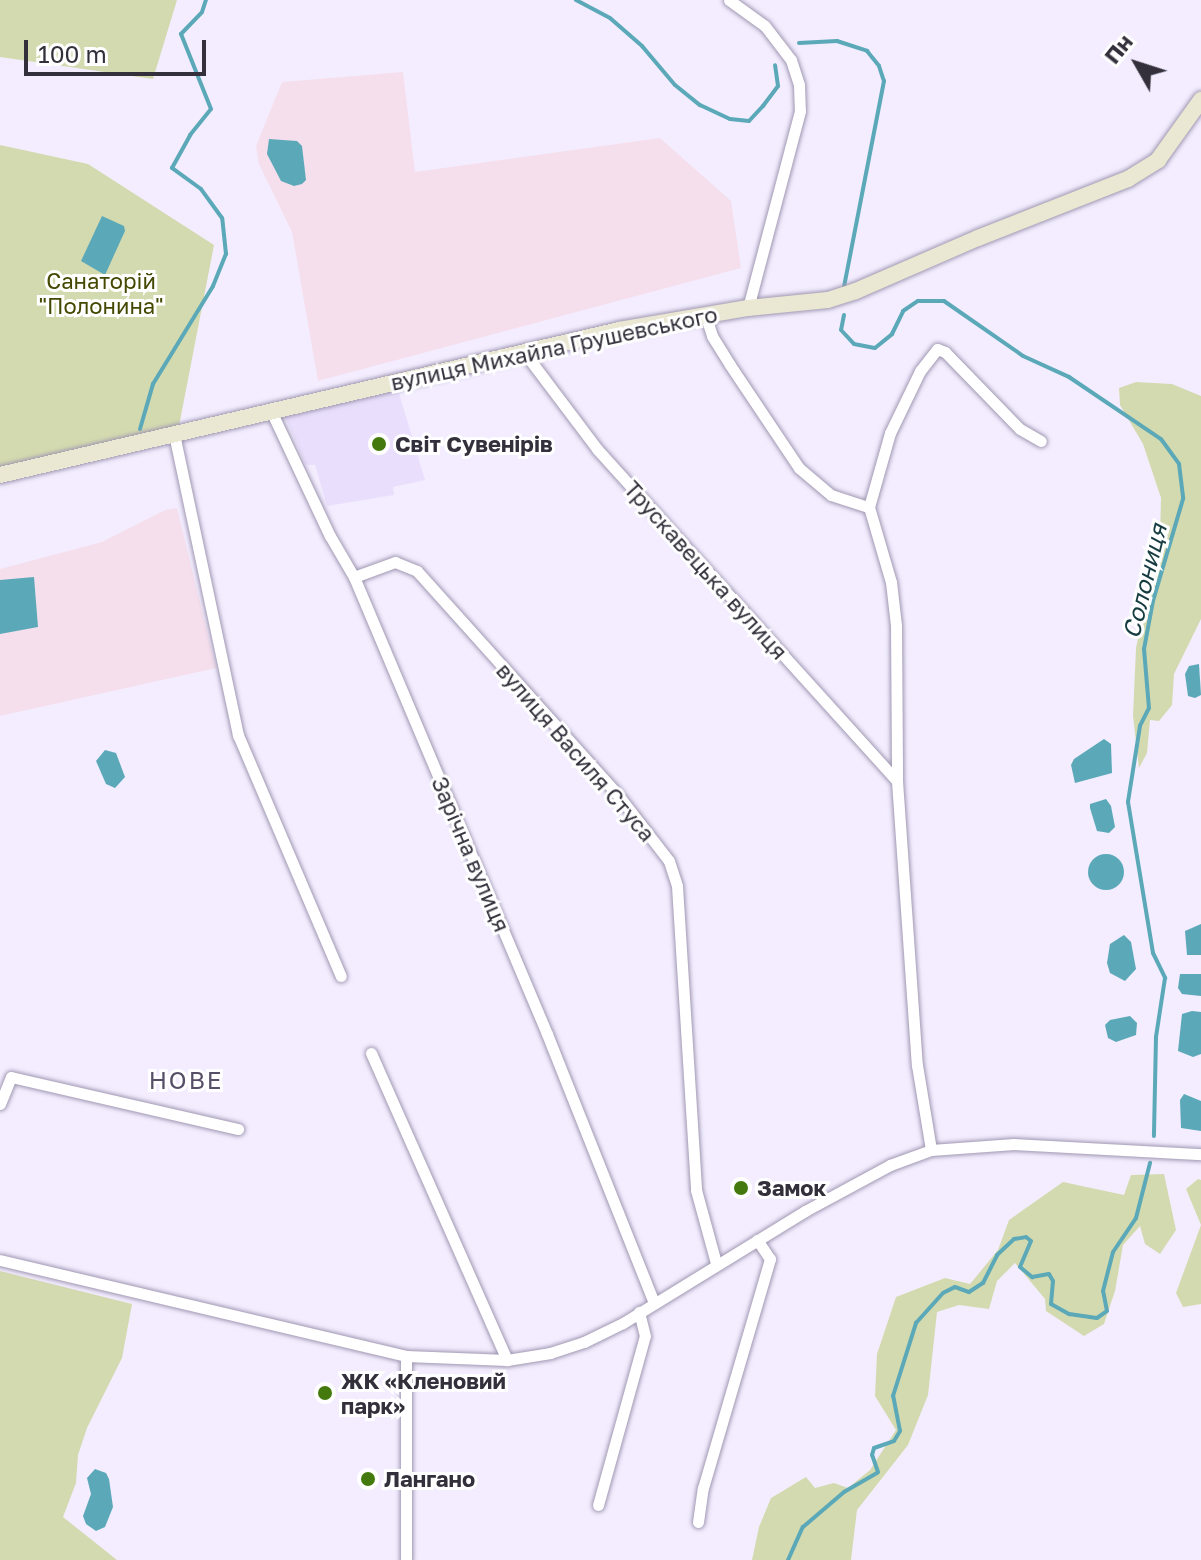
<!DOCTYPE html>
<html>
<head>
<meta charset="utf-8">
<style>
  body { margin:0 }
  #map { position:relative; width:1201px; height:1560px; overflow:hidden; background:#f3edff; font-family:"Golos Text",sans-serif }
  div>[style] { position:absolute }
  .built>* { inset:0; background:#e9dffc }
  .industrial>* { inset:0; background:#f5dfed }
  .green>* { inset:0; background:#d4daaf }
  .water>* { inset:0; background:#5ba9b8 }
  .round { border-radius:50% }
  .stream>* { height:4px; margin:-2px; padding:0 2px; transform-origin:2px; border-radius:2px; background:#5ba9b8 }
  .roads { filter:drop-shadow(0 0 2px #a098b2) drop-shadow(0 0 2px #a098b2) }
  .street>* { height:11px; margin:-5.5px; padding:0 5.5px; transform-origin:5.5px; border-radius:5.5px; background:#fff }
  .secondary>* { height:16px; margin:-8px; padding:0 8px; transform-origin:8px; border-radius:8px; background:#eae8d2 }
  .dots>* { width:22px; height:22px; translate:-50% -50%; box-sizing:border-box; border:4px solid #fff; border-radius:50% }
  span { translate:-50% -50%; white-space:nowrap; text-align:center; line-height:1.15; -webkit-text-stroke:6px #fff; paint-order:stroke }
  .park-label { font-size:22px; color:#444800 }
  .street-label { font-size:22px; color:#33303b }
  .poi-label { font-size:22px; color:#33303b; font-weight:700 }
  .left { translate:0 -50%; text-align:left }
  .water-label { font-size:24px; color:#163c42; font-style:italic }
  .neighbourhood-label { font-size:24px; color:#574f67; letter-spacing:2px }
  .north { position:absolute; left:1097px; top:24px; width:80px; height:80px; -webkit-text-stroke:6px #fff; paint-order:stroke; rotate:309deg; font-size:22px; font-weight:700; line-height:32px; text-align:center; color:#33303b }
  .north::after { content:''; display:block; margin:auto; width:28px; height:36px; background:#33303b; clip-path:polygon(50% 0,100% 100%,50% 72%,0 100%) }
  .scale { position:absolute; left:24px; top:40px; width:182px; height:36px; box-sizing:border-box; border:4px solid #33303b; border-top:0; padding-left:10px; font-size:24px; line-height:28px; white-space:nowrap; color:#33303b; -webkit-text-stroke:6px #fff; paint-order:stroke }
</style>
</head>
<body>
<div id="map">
  <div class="built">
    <div style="clip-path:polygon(398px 390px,425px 480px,393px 487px,394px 495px,327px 506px,315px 465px,306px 465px,285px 417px)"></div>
  </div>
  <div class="industrial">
    <div style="clip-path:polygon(403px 72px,415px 172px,660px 138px,731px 201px,741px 268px,318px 381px,292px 232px,259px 164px,256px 146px,282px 82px)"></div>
    <div style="clip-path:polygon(177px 508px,216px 668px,0 716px,0 569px,102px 542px,165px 510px)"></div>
  </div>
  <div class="green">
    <div style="clip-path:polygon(0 0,177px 0,153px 79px,0 57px)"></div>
    <div style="clip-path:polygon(0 145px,88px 164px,214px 245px,179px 426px,0 468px)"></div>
    <div style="clip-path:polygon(1136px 382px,1172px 384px,1201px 396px,1201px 619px,1174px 674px,1172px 705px,1159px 721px,1150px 720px,1147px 753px,1139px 768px,1133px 716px,1136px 648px,1160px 538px,1161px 498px,1143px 444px,1120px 405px,1119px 388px)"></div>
    <div style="clip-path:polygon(1164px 1174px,1176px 1230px,1160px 1254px,1145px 1244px,1140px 1226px,1123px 1245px,1115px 1291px,1104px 1324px,1084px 1336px,1046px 1311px,1045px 1299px,1015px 1263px,997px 1281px,989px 1309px,959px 1305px,937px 1312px,928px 1395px,908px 1445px,857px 1510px,851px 1560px,752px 1560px,759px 1527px,771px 1498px,806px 1477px,815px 1488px,834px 1483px,848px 1488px,870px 1470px,896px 1430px,875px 1396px,877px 1354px,896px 1297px,945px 1278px,970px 1284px,998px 1250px,1009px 1220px,1063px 1182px,1124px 1195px,1131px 1175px)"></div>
    <div style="clip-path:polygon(1198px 1179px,1201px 1180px,1201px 1304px,1183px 1307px,1176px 1293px,1201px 1225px,1186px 1189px)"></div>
    <div style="clip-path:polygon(0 1271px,132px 1304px,122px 1358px,87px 1428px,78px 1455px,76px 1483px,63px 1517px,117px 1560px,0 1560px)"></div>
  </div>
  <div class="water">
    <div style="clip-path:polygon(269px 139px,297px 141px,302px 146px,306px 180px,302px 184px,294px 186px,281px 181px,267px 154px)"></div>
    <div style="clip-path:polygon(102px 216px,124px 226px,125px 231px,105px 275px,81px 261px)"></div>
    <div style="clip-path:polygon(34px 577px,38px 627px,0 634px,0 580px)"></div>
    <div style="clip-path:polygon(1199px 664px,1201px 695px,1195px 698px,1188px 696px,1185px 674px,1189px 666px)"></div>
    <div style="clip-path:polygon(1104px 739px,1111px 744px,1112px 773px,1075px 783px,1071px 765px,1074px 759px)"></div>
    <div style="clip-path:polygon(105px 750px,116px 753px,125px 777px,115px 788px,106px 784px,96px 761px)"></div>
    <div style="clip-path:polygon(1106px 799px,1111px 806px,1115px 827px,1109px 833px,1097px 831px,1090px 808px,1090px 804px)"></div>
    <div class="round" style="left:1088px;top:854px;width:36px;height:36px"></div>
    <div style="clip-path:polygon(1201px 924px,1201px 955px,1187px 955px,1185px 931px)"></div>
    <div style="clip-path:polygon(1124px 935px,1131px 942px,1136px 969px,1125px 981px,1110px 973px,1107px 963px,1110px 944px)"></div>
    <div style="clip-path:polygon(1180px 974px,1201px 974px,1201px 996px,1182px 994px,1178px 988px)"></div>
    <div style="clip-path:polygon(1192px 1011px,1201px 1012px,1201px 1054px,1193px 1057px,1178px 1051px,1182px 1014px)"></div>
    <div style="clip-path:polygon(1130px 1016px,1137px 1023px,1136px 1035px,1116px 1042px,1108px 1038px,1105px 1025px,1110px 1020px)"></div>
    <div style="clip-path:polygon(1184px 1094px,1201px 1101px,1201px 1131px,1181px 1128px,1180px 1100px)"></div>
    <div style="clip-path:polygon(95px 1469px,106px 1473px,109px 1479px,113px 1507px,105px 1527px,96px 1531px,86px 1524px,83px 1516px,91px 1494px,87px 1478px)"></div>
  </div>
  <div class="stream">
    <div style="left:576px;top:0;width:38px;rotate:28deg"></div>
    <div style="left:610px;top:18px;width:43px;rotate:41.2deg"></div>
    <div style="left:642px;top:46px;width:51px;rotate:49.8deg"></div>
    <div style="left:675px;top:85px;width:32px;rotate:39deg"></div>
    <div style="left:700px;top:105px;width:33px;rotate:25deg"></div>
    <div style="left:730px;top:119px;width:19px;rotate:6deg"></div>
    <div style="left:749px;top:121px;width:21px;rotate:-47deg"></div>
    <div style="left:763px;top:106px;width:25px;rotate:-53deg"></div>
    <div style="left:778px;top:86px;width:21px;rotate:-98deg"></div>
    <div style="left:799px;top:43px;width:38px;rotate:-3deg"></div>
    <div style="left:837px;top:41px;width:32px;rotate:18deg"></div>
    <div style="left:867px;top:51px;width:19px;rotate:51deg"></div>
    <div style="left:879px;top:66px;width:16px;rotate:72deg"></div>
    <div style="left:884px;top:81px;width:209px;rotate:101deg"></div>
    <div style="left:844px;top:315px;width:15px;rotate:101deg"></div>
    <div style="left:841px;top:330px;width:19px;rotate:47deg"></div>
    <div style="left:854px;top:344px;width:21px;rotate:11deg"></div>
    <div style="left:875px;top:348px;width:22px;rotate:-39deg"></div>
    <div style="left:892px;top:334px;width:25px;rotate:-64deg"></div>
    <div style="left:903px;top:311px;width:18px;rotate:-34deg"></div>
    <div style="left:918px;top:301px;width:26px"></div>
    <div style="left:944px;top:301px;width:96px;rotate:34.8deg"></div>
    <div style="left:1023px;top:356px;width:51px;rotate:24.5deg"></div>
    <div style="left:1069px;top:377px;width:111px;rotate:34deg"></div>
    <div style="left:1161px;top:439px;width:31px;rotate:54deg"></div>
    <div style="left:1179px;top:464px;width:35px;rotate:83deg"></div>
    <div style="left:1183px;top:499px;width:106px;rotate:106.4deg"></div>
    <div style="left:1153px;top:601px;width:49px;rotate:100.6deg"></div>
    <div style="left:1144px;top:649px;width:59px;rotate:85.2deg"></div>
    <div style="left:1149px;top:708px;width:20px;rotate:117deg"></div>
    <div style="left:1140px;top:726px;width:77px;rotate:99deg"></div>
    <div style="left:1128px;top:802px;width:153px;rotate:80.6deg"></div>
    <div style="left:1153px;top:953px;width:28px;rotate:64deg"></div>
    <div style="left:1165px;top:978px;width:60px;rotate:98.7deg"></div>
    <div style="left:1156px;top:1037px;width:99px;rotate:91.2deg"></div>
    <div style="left:140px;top:429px;width:47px;rotate:-73.9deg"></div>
    <div style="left:153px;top:384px;width:115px;rotate:-58.5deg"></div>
    <div style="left:213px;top:286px;width:35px;rotate:-68deg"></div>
    <div style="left:226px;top:254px;width:36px;rotate:-96deg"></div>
    <div style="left:222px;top:218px;width:36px;rotate:-126deg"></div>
    <div style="left:201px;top:189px;width:36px;rotate:-144deg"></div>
    <div style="left:172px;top:168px;width:38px;rotate:-61deg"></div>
    <div style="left:190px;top:135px;width:33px;rotate:-51deg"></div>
    <div style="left:211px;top:109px;width:81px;rotate:-111.8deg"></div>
    <div style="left:181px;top:34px;width:30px;rotate:-46deg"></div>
    <div style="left:202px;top:12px;width:13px;rotate:-72deg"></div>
    <div style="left:788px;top:1560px;width:36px;rotate:-66deg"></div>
    <div style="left:803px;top:1527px;width:54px;rotate:-40.5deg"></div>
    <div style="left:844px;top:1492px;width:39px;rotate:-30deg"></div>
    <div style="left:878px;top:1472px;width:18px;rotate:-109deg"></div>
    <div style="left:872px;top:1455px;width:7px;rotate:-74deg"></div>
    <div style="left:874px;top:1448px;width:21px;rotate:-19deg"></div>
    <div style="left:894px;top:1441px;width:12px;rotate:-59deg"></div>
    <div style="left:900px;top:1431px;width:36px;rotate:-101deg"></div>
    <div style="left:893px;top:1396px;width:77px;rotate:-72.5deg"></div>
    <div style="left:916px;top:1323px;width:40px;rotate:-48deg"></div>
    <div style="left:943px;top:1293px;width:13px;rotate:-27deg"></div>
    <div style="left:955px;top:1287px;width:15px;rotate:20deg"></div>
    <div style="left:969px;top:1292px;width:17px;rotate:-33deg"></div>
    <div style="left:983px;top:1283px;width:31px;rotate:-63deg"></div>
    <div style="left:997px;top:1255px;width:23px;rotate:-43deg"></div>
    <div style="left:1014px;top:1239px;width:12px;rotate:-9deg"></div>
    <div style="left:1026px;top:1237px;width:6px;rotate:39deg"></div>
    <div style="left:1031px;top:1241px;width:28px;rotate:113deg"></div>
    <div style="left:1020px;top:1267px;width:16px;rotate:40deg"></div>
    <div style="left:1032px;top:1277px;width:17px;rotate:-10deg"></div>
    <div style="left:1049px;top:1274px;width:8px;rotate:60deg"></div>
    <div style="left:1053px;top:1281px;width:23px;rotate:95deg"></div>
    <div style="left:1051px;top:1304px;width:21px;rotate:29deg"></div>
    <div style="left:1069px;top:1314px;width:28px;rotate:8deg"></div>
    <div style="left:1097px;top:1318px;width:12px;rotate:-35deg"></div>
    <div style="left:1107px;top:1311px;width:20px;rotate:-101deg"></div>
    <div style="left:1103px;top:1291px;width:40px;rotate:-75.6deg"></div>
    <div style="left:1113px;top:1252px;width:41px;rotate:-55.9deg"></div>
    <div style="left:1136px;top:1218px;width:57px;rotate:-75.7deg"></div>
  </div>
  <div class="roads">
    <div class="street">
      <div style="left:729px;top:0;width:44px;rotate:35.8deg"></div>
      <div style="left:765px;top:26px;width:43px;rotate:52.6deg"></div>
      <div style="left:791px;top:60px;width:26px;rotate:72deg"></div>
      <div style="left:799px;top:85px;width:26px;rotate:88deg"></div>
      <div style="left:800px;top:111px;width:204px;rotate:104.8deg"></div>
      <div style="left:705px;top:314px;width:23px;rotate:72deg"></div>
      <div style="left:712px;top:336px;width:34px;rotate:58deg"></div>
      <div style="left:730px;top:365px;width:124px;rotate:56.2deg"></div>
      <div style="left:799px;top:468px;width:42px;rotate:40.2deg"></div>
      <div style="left:831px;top:495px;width:40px;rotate:18deg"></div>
      <div style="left:869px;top:507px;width:78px;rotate:73.7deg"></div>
      <div style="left:891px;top:582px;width:43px;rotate:83.4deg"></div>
      <div style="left:896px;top:625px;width:156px;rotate:89.6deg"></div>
      <div style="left:524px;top:352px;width:121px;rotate:53deg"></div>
      <div style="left:597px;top:449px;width:447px;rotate:47.9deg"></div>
      <div style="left:897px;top:781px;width:285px;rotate:86deg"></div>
      <div style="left:917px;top:1065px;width:86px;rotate:80.6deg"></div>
      <div style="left:272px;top:413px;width:136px;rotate:64.8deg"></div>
      <div style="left:330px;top:536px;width:48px;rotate:59.7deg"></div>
      <div style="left:354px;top:577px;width:496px;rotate:67.1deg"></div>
      <div style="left:547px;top:1034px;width:289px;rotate:68.3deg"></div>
      <div style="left:174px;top:434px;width:308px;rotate:78deg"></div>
      <div style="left:238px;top:735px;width:262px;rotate:66.9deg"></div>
      <div style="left:869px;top:507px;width:77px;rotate:-74.2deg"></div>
      <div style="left:890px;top:433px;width:69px;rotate:-64.2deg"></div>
      <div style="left:920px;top:371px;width:28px;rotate:-52deg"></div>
      <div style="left:937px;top:349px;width:9px;rotate:21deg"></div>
      <div style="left:945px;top:352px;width:107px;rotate:45.8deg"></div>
      <div style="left:1020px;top:429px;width:24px;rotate:30deg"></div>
      <div style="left:354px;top:577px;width:44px;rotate:-20.1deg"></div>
      <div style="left:395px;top:562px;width:24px;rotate:22deg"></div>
      <div style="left:417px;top:571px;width:301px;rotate:48.1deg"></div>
      <div style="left:618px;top:795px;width:83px;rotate:52.3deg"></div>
      <div style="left:669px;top:861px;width:26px;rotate:72deg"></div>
      <div style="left:677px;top:886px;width:305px;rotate:86.4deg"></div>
      <div style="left:696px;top:1190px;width:76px;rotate:74.7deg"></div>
      <div style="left:371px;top:1053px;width:336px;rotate:66.1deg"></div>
      <div style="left:0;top:1104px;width:29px;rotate:-68deg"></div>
      <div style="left:11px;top:1077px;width:233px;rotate:12.9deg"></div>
      <div style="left:0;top:1260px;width:417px;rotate:13.3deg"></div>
      <div style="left:406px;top:1356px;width:101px;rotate:2.3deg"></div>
      <div style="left:507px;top:1360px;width:44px;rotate:-9.2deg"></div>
      <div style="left:550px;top:1353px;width:36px;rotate:-18deg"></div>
      <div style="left:584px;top:1342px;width:43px;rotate:-26deg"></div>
      <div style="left:623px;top:1323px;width:214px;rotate:-31.6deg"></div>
      <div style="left:805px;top:1211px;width:97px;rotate:-28.4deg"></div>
      <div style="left:890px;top:1165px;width:44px;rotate:-20.1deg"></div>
      <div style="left:931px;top:1150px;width:83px;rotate:-4.1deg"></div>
      <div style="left:1014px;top:1144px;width:187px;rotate:3.1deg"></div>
      <div style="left:406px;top:1356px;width:204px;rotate:90deg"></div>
      <div style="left:598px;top:1505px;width:175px;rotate:-74.5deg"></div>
      <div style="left:645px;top:1336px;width:25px;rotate:-104deg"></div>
      <div style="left:698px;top:1522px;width:34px;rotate:-82deg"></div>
      <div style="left:703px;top:1488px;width:239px;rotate:-73.7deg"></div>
      <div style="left:770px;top:1259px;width:23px;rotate:-124deg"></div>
    </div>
    <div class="secondary">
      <div style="left:0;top:475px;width:636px;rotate:-13.18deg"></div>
      <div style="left:619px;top:330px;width:131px;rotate:-9.7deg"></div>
      <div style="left:748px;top:308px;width:80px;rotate:-5.7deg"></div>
      <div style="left:828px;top:300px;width:29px;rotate:-18deg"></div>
      <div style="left:856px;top:291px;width:133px;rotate:-23.5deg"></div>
      <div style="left:978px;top:238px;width:161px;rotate:-21.5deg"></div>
      <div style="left:1128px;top:179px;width:36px;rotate:-32deg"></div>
      <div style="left:1158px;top:160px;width:74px;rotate:-54.4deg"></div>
    </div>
  </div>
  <div class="dots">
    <div style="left:379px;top:444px;background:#447a0d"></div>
    <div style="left:741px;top:1188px;background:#447a0d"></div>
    <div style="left:325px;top:1393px;background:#447a0d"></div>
    <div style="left:368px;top:1479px;background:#447a0d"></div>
  </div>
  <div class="park-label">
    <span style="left:101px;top:293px">Санаторій<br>"Полонина"</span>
  </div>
  <div class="street-label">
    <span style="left:554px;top:348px;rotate:-12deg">вулиця Михайла Грушевського</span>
    <span style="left:706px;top:570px;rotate:48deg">Трускавецька вулиця</span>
    <span style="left:576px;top:752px;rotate:49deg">вулиця Василя Стуса</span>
    <span style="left:471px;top:854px;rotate:67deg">Зарічна вулиця</span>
  </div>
  <div class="poi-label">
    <span class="left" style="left:395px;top:444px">Світ Сувенірів</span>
    <span class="left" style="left:757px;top:1188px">Замок</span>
    <span class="left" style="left:341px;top:1393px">ЖК «Кленовий<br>парк»</span>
    <span class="left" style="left:384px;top:1479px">Лангано</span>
  </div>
  <div class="water-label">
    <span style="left:1144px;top:581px;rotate:-76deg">Солониця</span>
  </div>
  <div class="neighbourhood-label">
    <span style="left:186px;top:1080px">НОВЕ</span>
  </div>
  <div class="north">Пн</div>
  <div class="scale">100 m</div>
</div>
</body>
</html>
